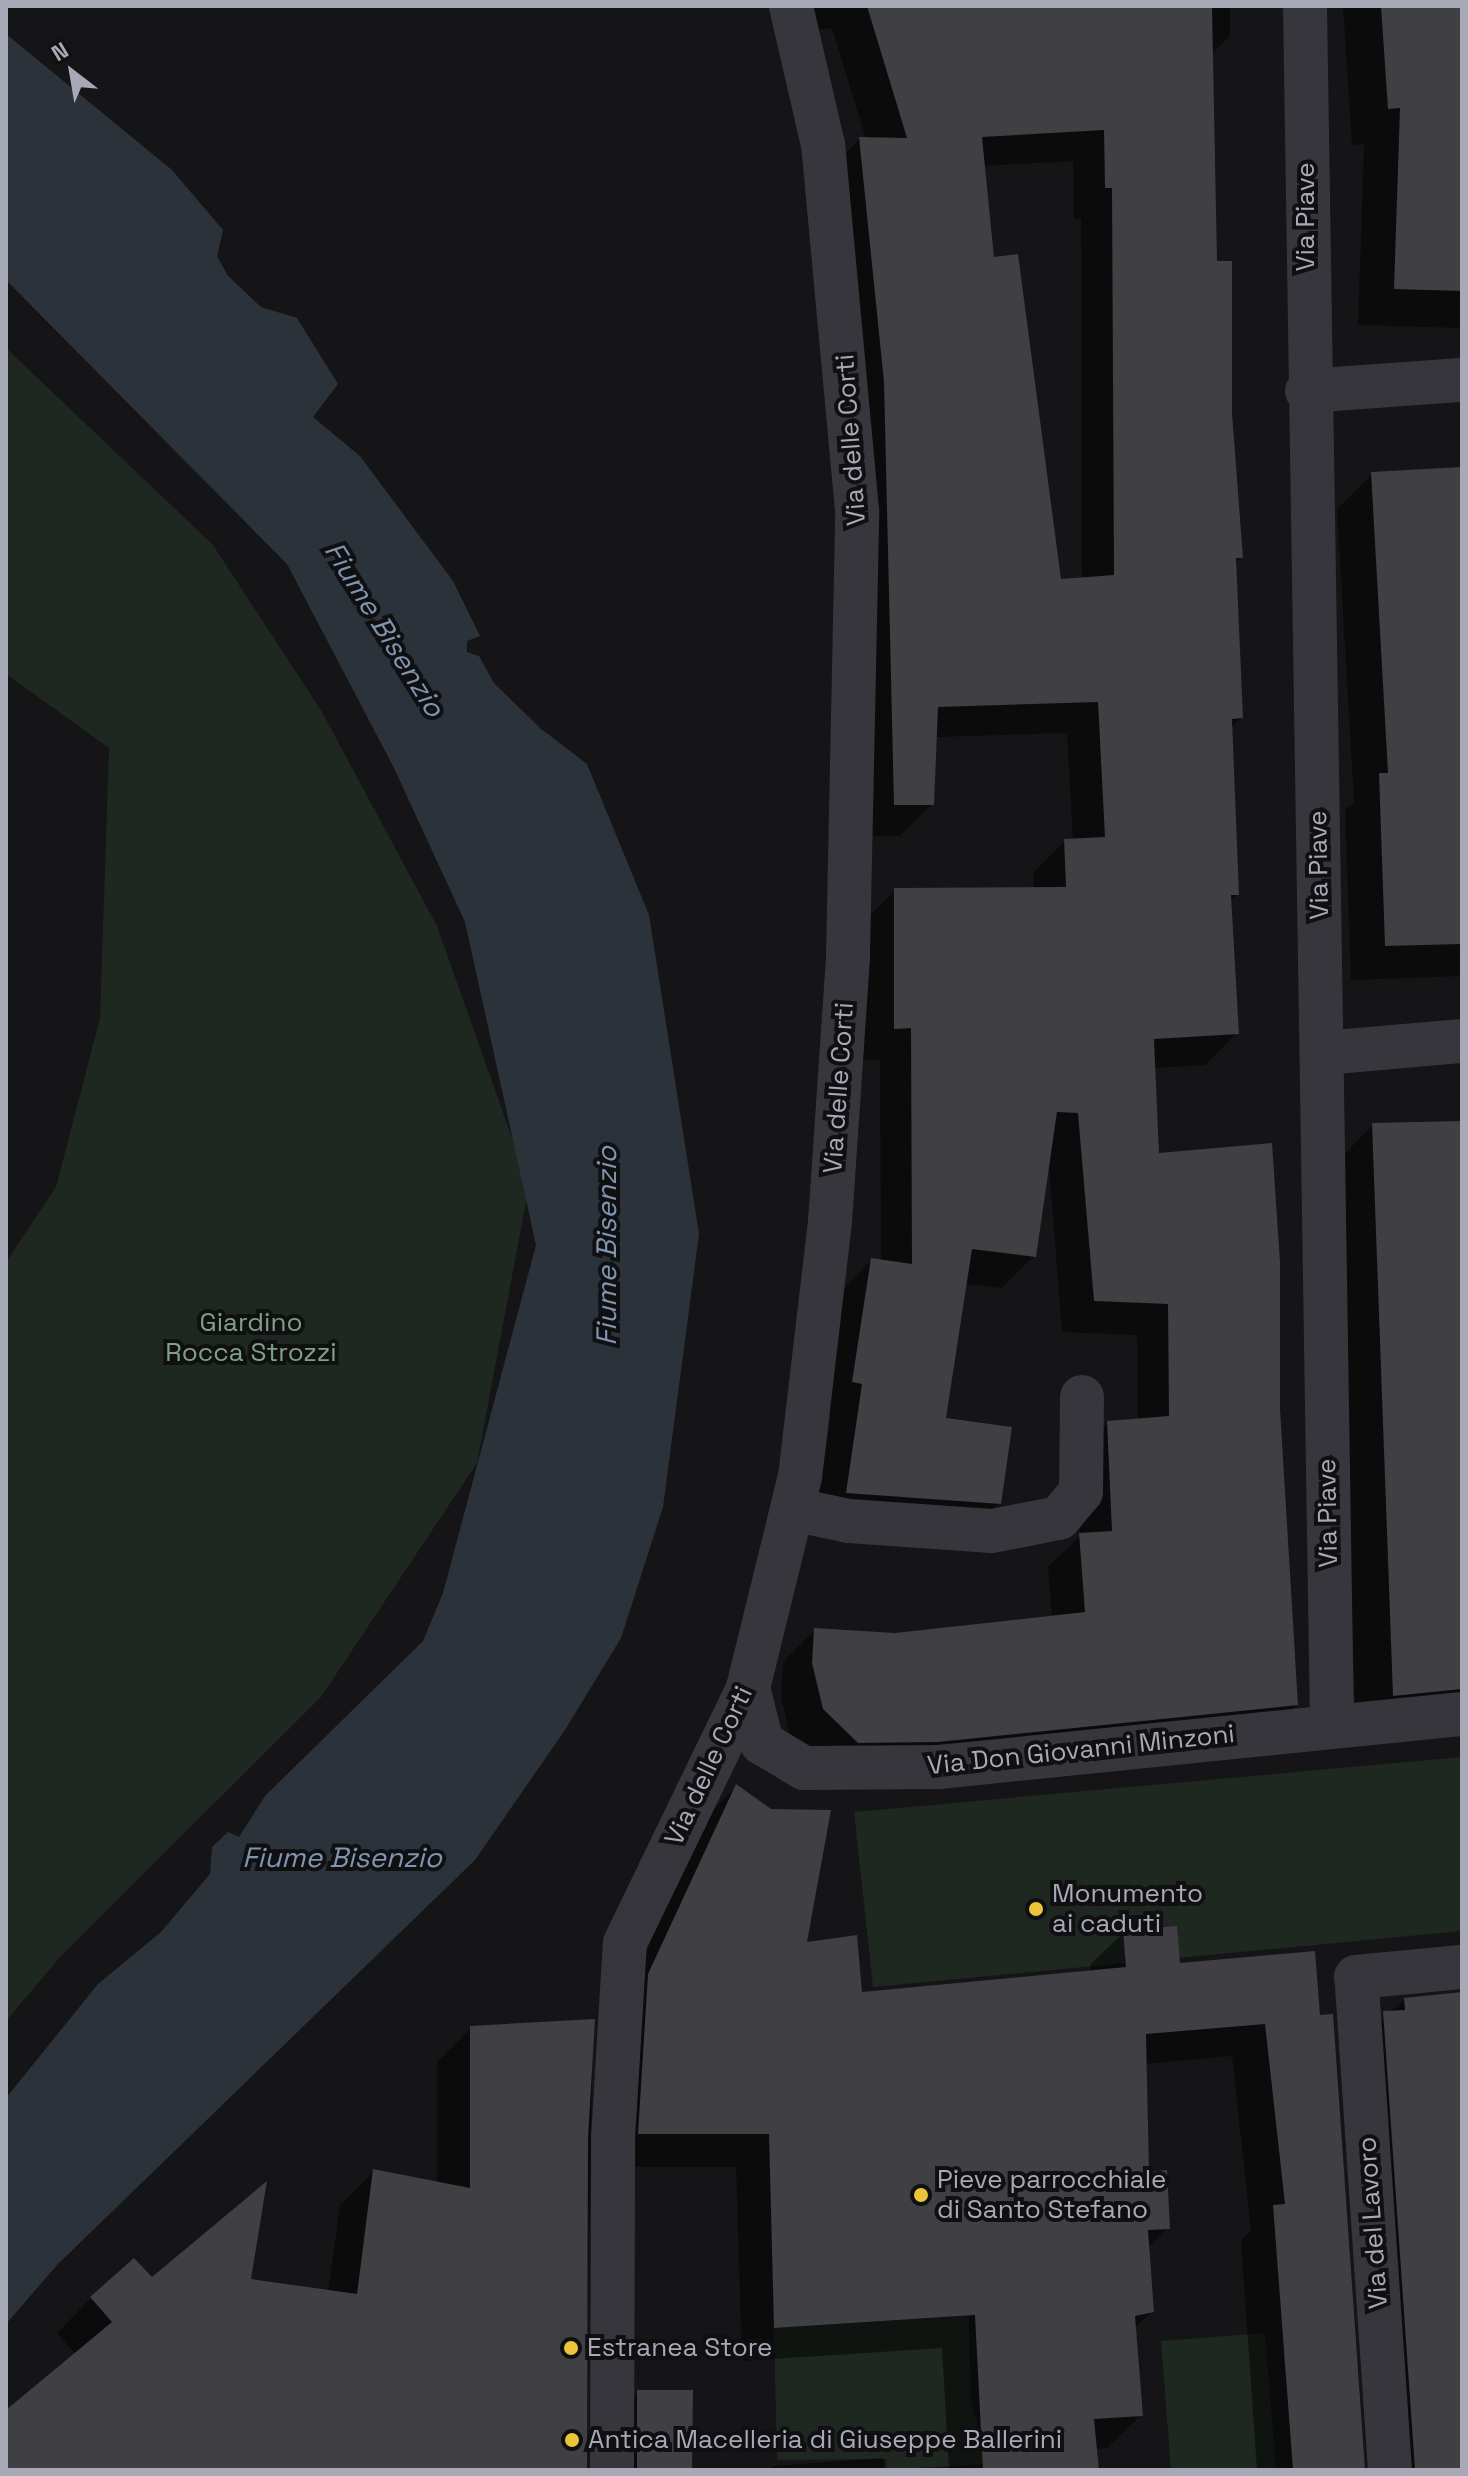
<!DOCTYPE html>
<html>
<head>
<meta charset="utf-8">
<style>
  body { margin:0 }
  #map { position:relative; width:1468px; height:2476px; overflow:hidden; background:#151517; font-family:"Space Grotesk",sans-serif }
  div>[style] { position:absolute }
  .green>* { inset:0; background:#1f2721 }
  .water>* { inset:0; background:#2c323a }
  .shadow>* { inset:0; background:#0007 }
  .building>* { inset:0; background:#3f3f44 }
  .minor>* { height:44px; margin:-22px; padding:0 22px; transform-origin:22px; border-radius:22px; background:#36363c }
  .dots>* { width:22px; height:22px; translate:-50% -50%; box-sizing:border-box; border:4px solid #101012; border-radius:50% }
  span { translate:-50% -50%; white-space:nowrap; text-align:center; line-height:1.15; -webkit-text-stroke:8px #101012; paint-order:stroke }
  .street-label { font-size:26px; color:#a7aab6 }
  .park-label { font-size:26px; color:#7fa185 }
  .poi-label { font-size:26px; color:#a7aab6 }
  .left { translate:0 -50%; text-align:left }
  .water-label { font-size:28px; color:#8094b0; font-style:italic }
  .frame { position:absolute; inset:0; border:8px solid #a7aab6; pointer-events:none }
  .north { position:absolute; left:32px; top:32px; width:80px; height:80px; -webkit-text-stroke:6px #101012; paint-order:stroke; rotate:329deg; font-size:22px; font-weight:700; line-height:32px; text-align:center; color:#a7aab6 }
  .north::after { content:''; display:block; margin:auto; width:28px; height:36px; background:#a7aab6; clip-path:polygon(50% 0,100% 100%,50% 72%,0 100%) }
</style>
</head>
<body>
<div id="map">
  <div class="green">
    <div style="clip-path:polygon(6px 348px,213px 545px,322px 712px,437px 926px,529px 1186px,477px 1463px,321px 1697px,61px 1956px,6px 2021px,6px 1262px,56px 1187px,100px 1018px,109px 748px,6px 674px)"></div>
    <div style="clip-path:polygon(1462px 1757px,1462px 1931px,873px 1987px,854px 1812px)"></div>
    <div style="clip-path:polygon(969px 2316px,970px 2392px,985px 2464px,887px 2470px,886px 2459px,777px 2460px,774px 2328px)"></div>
    <div style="clip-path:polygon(1265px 2333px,1276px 2470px,1171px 2470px,1161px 2341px)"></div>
  </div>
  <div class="water">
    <div style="clip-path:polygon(6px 34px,172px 170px,223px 230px,217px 256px,228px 276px,261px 307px,297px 318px,338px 384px,313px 417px,360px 456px,453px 581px,480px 636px,467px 641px,467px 652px,479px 656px,494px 683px,540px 728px,587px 764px,649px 915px,699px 1234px,663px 1507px,621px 1638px,565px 1730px,475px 1860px,58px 2264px,6px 2324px,6px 2098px,98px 1984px,161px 1932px,210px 1874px,212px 1847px,228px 1832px,239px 1837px,265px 1796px,423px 1641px,443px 1593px,536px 1245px,465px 922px,393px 766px,287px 564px,6px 280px)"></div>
  </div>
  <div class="shadow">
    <div style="clip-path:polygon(evenodd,787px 6px,1230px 6px,1230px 36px,1211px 55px,1215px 263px,1241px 557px,1234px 564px,1241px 718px,1230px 728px,1237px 894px,1229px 902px,1237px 1033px,1205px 1065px,1153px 1068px,1157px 1155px,1278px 1409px,1296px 1705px,1264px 1737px,904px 1773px,791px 1741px,781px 1696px,783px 1662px,815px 1630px,895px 1635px,1052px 1618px,1048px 1567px,1080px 1536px,1076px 1455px,1108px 1423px,1138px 1421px,1137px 1335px,1062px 1332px,1049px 1167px,1034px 1256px,1002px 1288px,964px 1284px,944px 1420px,999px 1503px,967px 1535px,815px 1524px,831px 1415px,821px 1414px,840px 1292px,872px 1260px,881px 1261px,880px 1060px,863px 1060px,863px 922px,895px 890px,1034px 889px,1033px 873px,1065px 841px,1073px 841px,1067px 733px,935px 737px,932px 804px,900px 836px,863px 836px,828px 171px,860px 139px,866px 139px,832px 28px,794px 34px,787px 6px,1073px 161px,1074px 219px,1081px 219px,1082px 579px,1060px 581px,992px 259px,983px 166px,1073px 161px)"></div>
    <div style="clip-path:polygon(1343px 6px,1462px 6px,1462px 328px,1358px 325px,1364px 144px,1352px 145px)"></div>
    <div style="clip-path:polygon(1462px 469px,1462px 976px,1351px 980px,1345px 810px,1354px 802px,1337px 509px,1372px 474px)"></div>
    <div style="clip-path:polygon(1462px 1123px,1462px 1732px,1356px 1732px,1336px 1163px,1373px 1125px)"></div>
    <div style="clip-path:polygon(736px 1787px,805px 1944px,861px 1994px,1091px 1972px,1090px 1965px,1124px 1932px,1178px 1965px,1313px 1953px,1363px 2470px,1257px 2470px,1241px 2241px,1251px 2230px,1232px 2056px,1144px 2064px,1147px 2174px,1168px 2228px,1147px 2249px,1152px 2311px,1134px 2329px,1141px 2415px,1107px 2448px,1095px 2449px,1097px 2470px,949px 2470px,942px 2348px,742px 2361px,736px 2167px,606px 2167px,615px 2009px,703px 1820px)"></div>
    <div style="clip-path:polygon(1462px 1994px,1462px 2470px,1380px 2470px,1351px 2047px,1405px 1999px)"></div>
    <div style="clip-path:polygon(593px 2021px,585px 2470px,6px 2470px,6px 2412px,76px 2355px,57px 2333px,91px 2298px,152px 2280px,249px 2281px,328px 2292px,340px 2205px,374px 2171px,437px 2183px,437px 2062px,471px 2028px)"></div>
    <div style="clip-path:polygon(638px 2392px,690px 2470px,624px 2470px,624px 2406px)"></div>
    <div style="clip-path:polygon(883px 2458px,884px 2470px,769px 2470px,774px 2466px)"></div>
  </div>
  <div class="building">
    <div style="clip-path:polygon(evenodd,867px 6px,1212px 6px,1217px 261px,1232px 261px,1232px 413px,1243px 558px,1236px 558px,1243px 718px,1232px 719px,1239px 895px,1231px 895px,1239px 1034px,1154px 1039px,1159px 1153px,1272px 1143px,1280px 1262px,1280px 1409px,1298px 1705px,938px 1742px,858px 1743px,823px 1709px,812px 1663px,814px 1628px,895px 1633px,1085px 1612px,1079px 1533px,1112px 1531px,1107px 1421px,1169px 1416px,1168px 1304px,1094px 1301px,1078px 1113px,1057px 1112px,1036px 1257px,972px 1249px,946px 1418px,1012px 1427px,1001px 1504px,846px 1493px,862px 1384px,852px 1382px,871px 1258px,912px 1264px,911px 1028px,894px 1029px,894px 888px,1066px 887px,1064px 839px,1105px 837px,1098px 702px,938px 707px,934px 805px,894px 805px,884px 382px,859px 137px,907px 138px,867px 6px,1104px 130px,1105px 188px,1112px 188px,1114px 575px,1061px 579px,1018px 254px,994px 257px,982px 137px,1104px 130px)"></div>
    <div style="clip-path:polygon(1381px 6px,1462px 6px,1462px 291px,1394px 289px,1400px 108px,1388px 109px)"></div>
    <div style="clip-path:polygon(1462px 467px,1462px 944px,1385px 946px,1379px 773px,1388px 773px,1371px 472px)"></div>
    <div style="clip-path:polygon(1462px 1121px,1462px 1689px,1393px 1696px,1372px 1123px)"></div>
    <div style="clip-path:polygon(736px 1784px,771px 1809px,831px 1810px,807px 1942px,857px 1935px,862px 1992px,1126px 1967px,1123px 1930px,1177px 1926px,1180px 1963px,1315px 1951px,1320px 2015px,1333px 2014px,1365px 2470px,1293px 2470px,1273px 2205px,1285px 2204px,1265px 2024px,1146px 2034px,1149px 2172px,1167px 2170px,1170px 2229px,1148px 2230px,1154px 2312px,1135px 2316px,1143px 2416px,1094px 2419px,1099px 2470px,983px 2470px,975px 2315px,774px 2328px,769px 2134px,638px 2134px,648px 1974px)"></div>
    <div style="clip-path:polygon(1462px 1992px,1462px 2470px,1415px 2470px,1383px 2011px,1405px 2010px,1404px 1998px)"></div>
    <div style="clip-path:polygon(595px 2019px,588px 2138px,587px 2470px,6px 2470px,6px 2410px,112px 2322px,90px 2297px,134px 2258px,152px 2277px,267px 2181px,251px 2279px,357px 2294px,373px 2169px,470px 2188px,470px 2026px)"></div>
    <div style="clip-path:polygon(637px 2390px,693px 2390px,692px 2470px,637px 2470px)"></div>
  </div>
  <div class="minor">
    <div style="left:1305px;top:6px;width:1718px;rotate:89.1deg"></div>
    <div style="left:1307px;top:391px;width:155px;rotate:-4.1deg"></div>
    <div style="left:1324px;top:1053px;width:139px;rotate:-5deg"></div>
    <div style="left:792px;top:1509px;width:58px;rotate:11.9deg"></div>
    <div style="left:849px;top:1521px;width:143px;rotate:4deg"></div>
    <div style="left:992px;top:1531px;width:68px;rotate:-11deg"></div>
    <div style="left:1059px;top:1518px;width:34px;rotate:-50deg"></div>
    <div style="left:1081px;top:1492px;width:95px;rotate:-89.4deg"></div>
    <div style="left:748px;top:1688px;width:57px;rotate:75.7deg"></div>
    <div style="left:762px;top:1743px;width:49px;rotate:30.8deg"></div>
    <div style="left:804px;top:1768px;width:135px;rotate:-0.4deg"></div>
    <div style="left:939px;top:1767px;width:526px;rotate:-5.79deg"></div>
    <div style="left:612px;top:2470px;width:332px;rotate:-89.8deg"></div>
    <div style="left:613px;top:2138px;width:195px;rotate:-86.5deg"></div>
    <div style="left:625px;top:1943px;width:283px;rotate:-64.2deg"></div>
    <div style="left:748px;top:1688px;width:217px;rotate:-76.2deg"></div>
    <div style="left:800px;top:1477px;width:257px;rotate:-83.3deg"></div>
    <div style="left:830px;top:1222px;width:268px;rotate:-86.1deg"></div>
    <div style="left:848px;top:955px;width:445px;rotate:-88.8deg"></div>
    <div style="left:857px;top:510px;width:367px;rotate:-95.3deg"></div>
    <div style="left:823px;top:145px;width:143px;rotate:-103deg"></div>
    <div style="left:1390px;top:2470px;width:494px;rotate:-93.9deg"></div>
    <div style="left:1356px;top:1977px;width:106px;rotate:-5.4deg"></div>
  </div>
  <div class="dots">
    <div style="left:1036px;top:1909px;background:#ebc439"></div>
    <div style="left:921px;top:2195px;background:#ebc439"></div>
    <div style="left:571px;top:2348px;background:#ebc439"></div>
    <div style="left:572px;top:2440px;background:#ebc439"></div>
  </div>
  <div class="street-label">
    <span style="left:1306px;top:217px;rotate:-90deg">Via Piave</span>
    <span style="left:851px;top:440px;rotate:-94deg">Via delle Corti</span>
    <span style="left:1319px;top:865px;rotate:-91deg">Via Piave</span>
    <span style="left:839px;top:1088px;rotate:-86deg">Via delle Corti</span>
    <span style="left:1328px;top:1513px;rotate:-91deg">Via Piave</span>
    <span style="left:1081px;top:1750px;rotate:-6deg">Via Don Giovanni Minzoni</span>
    <span style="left:709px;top:1766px;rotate:-65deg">Via delle Corti</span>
    <span style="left:1373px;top:2223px;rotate:-94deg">Via del Lavoro</span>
  </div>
  <div class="park-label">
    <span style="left:251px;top:1338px">Giardino<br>Rocca Strozzi</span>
  </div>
  <div class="poi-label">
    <span class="left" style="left:1052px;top:1909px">Monumento<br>ai caduti</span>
    <span class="left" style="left:937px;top:2195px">Pieve parrocchiale<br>di Santo Stefano</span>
    <span class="left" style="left:587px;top:2348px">Estranea Store</span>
    <span class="left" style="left:588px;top:2440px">Antica Macelleria di Giuseppe Ballerini</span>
  </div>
  <div class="water-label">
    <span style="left:385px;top:629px;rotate:58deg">Fiume Bisenzio</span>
    <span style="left:606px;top:1246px;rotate:-90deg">Fiume Bisenzio</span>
    <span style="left:342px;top:1857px">Fiume Bisenzio</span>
  </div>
  <div class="frame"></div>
  <div class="north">N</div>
</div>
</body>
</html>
